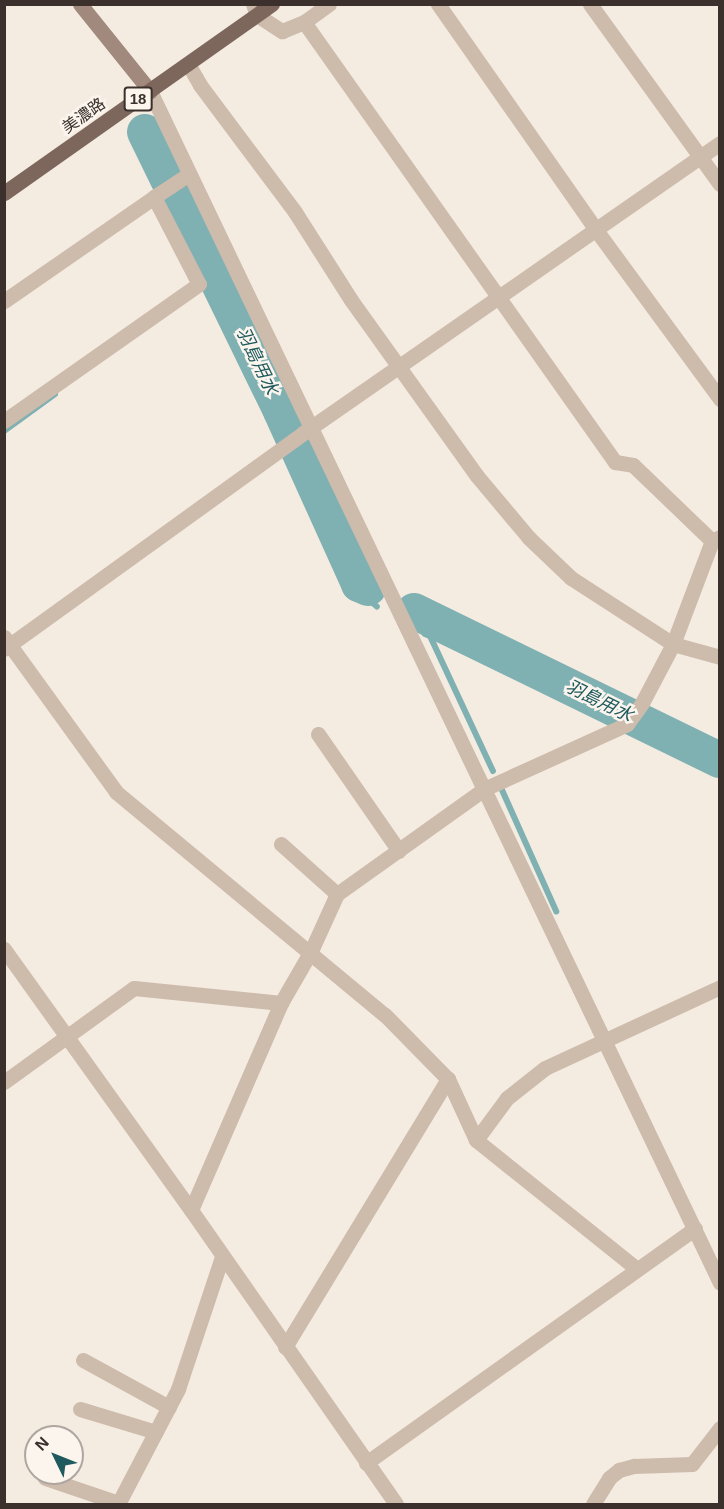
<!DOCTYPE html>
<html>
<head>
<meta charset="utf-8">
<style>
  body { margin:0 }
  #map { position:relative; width:724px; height:1509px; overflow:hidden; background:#f4ebe1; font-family:Arial,"Noto Sans JP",sans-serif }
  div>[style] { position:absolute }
  .stream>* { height:6px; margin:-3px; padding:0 3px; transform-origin:3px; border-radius:3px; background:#7fb0b2 }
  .river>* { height:36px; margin:-18px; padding:0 18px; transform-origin:18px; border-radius:18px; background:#7fb0b2 }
  .minor>* { height:15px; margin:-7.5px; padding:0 7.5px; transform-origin:7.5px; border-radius:7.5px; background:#cdbbac }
  .tertiary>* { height:15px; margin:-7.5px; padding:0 7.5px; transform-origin:7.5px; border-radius:7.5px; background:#cdbbac }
  .secondary>* { height:15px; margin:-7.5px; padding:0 7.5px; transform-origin:7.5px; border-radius:7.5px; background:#a18a7d }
  .primary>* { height:15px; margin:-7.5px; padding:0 7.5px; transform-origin:7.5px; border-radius:7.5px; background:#7d675c }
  span { translate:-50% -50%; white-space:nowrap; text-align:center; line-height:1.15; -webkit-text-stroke:5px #fbf5ee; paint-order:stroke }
  .shield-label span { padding:2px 4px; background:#fbf5ee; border:2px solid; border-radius:4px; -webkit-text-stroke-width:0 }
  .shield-label { font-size:15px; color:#3b302b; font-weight:700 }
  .street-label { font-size:16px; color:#3b302b }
  .water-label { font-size:18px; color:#1f5a5e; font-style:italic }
  .frame { position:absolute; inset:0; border:6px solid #3b302b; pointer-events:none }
  .north { position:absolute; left:24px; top:1425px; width:60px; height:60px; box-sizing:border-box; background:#fbf5ee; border:2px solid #aea6a0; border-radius:50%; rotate:313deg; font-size:16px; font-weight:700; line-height:24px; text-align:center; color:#3b302b }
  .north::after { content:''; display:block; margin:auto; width:21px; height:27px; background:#1f5a5e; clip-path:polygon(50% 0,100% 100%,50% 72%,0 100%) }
</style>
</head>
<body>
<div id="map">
  <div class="stream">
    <div style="left:208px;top:285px;width:331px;rotate:64.6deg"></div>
    <div style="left:350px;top:584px;width:35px;rotate:40deg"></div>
    <div style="left:205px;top:287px;width:14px;rotate:-34deg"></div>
    <div style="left:4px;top:431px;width:63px;rotate:-36deg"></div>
    <div style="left:425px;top:634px;width:5px;rotate:22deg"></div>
    <div style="left:430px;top:636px;width:149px;rotate:65deg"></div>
    <div style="left:502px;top:790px;width:133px;rotate:65.9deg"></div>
  </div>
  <div class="river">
    <div style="left:145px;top:132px;width:310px;rotate:64deg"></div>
    <div style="left:281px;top:411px;width:190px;rotate:65.7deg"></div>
    <div style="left:359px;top:584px;width:10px;rotate:24deg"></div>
    <div style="left:414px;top:611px;width:340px;rotate:26deg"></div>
  </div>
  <div class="minor">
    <div style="left:253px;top:4px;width:12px;rotate:70deg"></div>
    <div style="left:257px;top:15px;width:30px;rotate:33deg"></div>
    <div style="left:282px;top:31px;width:24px;rotate:-22deg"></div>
    <div style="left:329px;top:4px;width:31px;rotate:144deg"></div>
    <div style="left:304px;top:22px;width:539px;rotate:54.75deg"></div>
    <div style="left:615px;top:462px;width:18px;rotate:9deg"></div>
    <div style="left:633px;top:465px;width:110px;rotate:43.9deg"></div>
    <div style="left:712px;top:541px;width:9px;rotate:-27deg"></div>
    <div style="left:438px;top:4px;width:276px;rotate:55deg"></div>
    <div style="left:596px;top:230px;width:210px;rotate:53.7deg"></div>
    <div style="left:590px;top:4px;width:222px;rotate:54.2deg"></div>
    <div style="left:188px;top:64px;width:24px;rotate:60deg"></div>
    <div style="left:200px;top:85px;width:159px;rotate:53.2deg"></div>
    <div style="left:295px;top:212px;width:104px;rotate:57.5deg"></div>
    <div style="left:351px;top:300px;width:216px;rotate:54.4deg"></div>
    <div style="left:477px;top:476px;width:81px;rotate:50deg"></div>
    <div style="left:529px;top:538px;width:58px;rotate:43.6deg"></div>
    <div style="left:571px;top:578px;width:121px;rotate:32.9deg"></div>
    <div style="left:673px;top:644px;width:49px;rotate:15.5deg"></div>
    <div style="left:154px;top:197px;width:42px;rotate:-33.3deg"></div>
    <div style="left:4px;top:301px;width:183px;rotate:-34.7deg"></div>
    <div style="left:154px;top:197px;width:98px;rotate:62.7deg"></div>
    <div style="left:199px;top:284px;width:238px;rotate:144.9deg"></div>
    <div style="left:4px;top:637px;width:191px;rotate:54.1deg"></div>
    <div style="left:116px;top:792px;width:349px;rotate:39.7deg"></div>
    <div style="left:385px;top:1015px;width:90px;rotate:45.5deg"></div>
    <div style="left:448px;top:1079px;width:67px;rotate:65.3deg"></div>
    <div style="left:476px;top:1140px;width:206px;rotate:38.7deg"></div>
    <div style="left:4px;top:649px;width:369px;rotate:-35.8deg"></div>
    <div style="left:303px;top:433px;width:508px;rotate:-34.82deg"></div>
    <div style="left:318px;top:734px;width:142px;rotate:55.3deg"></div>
    <div style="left:281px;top:844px;width:75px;rotate:41.8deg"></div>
    <div style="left:4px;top:949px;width:321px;rotate:54.4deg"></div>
    <div style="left:191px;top:1210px;width:358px;rotate:55.1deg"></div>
    <div style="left:4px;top:1082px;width:160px;rotate:-35.9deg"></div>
    <div style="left:134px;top:988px;width:148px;rotate:5.8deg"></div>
    <div style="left:476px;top:1140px;width:52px;rotate:-53.6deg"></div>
    <div style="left:507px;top:1098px;width:48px;rotate:-38.3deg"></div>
    <div style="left:545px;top:1068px;width:193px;rotate:-24.8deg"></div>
    <div style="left:191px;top:1210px;width:226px;rotate:-66.5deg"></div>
    <div style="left:281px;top:1003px;width:60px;rotate:-60deg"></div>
    <div style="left:311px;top:951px;width:63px;rotate:-65.5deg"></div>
    <div style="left:337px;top:894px;width:181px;rotate:-35.5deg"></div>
    <div style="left:484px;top:789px;width:157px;rotate:-24.4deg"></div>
    <div style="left:627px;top:724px;width:26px;rotate:-54deg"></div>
    <div style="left:642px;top:703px;width:67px;rotate:-62.3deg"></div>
    <div style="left:673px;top:644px;width:110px;rotate:-69.3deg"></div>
    <div style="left:285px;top:1347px;width:314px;rotate:-58.7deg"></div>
    <div style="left:83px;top:1360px;width:98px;rotate:28.7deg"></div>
    <div style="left:80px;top:1409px;width:79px;rotate:16.8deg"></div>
    <div style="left:366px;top:1463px;width:404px;rotate:-35.5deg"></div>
    <div style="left:45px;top:1478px;width:78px;rotate:18.7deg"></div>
    <div style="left:118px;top:1504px;width:130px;rotate:-62.4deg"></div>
    <div style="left:178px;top:1389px;width:139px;rotate:-71.6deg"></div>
    <div style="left:593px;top:1504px;width:31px;rotate:-58deg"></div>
    <div style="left:609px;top:1478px;width:13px;rotate:-39deg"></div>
    <div style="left:619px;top:1470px;width:16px;rotate:-15deg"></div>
    <div style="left:634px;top:1466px;width:58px;rotate:-2deg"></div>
    <div style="left:692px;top:1464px;width:46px;rotate:-52.1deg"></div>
  </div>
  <div class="tertiary">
    <div style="left:150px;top:91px;width:1321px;rotate:64.44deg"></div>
  </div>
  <div class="secondary">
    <div style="left:80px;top:4px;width:112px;rotate:51.2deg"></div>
  </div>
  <div class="primary">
    <div style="left:4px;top:193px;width:328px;rotate:-35.2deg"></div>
  </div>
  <div class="shield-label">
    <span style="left:138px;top:99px">18</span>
  </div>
  <div class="street-label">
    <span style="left:84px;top:116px;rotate:-35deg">美濃路</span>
  </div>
  <div class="water-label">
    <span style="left:257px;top:361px;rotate:64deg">羽島用水</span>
    <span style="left:599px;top:701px;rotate:26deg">羽島用水</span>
  </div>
  <div class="frame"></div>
  <div class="north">N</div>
</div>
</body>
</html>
